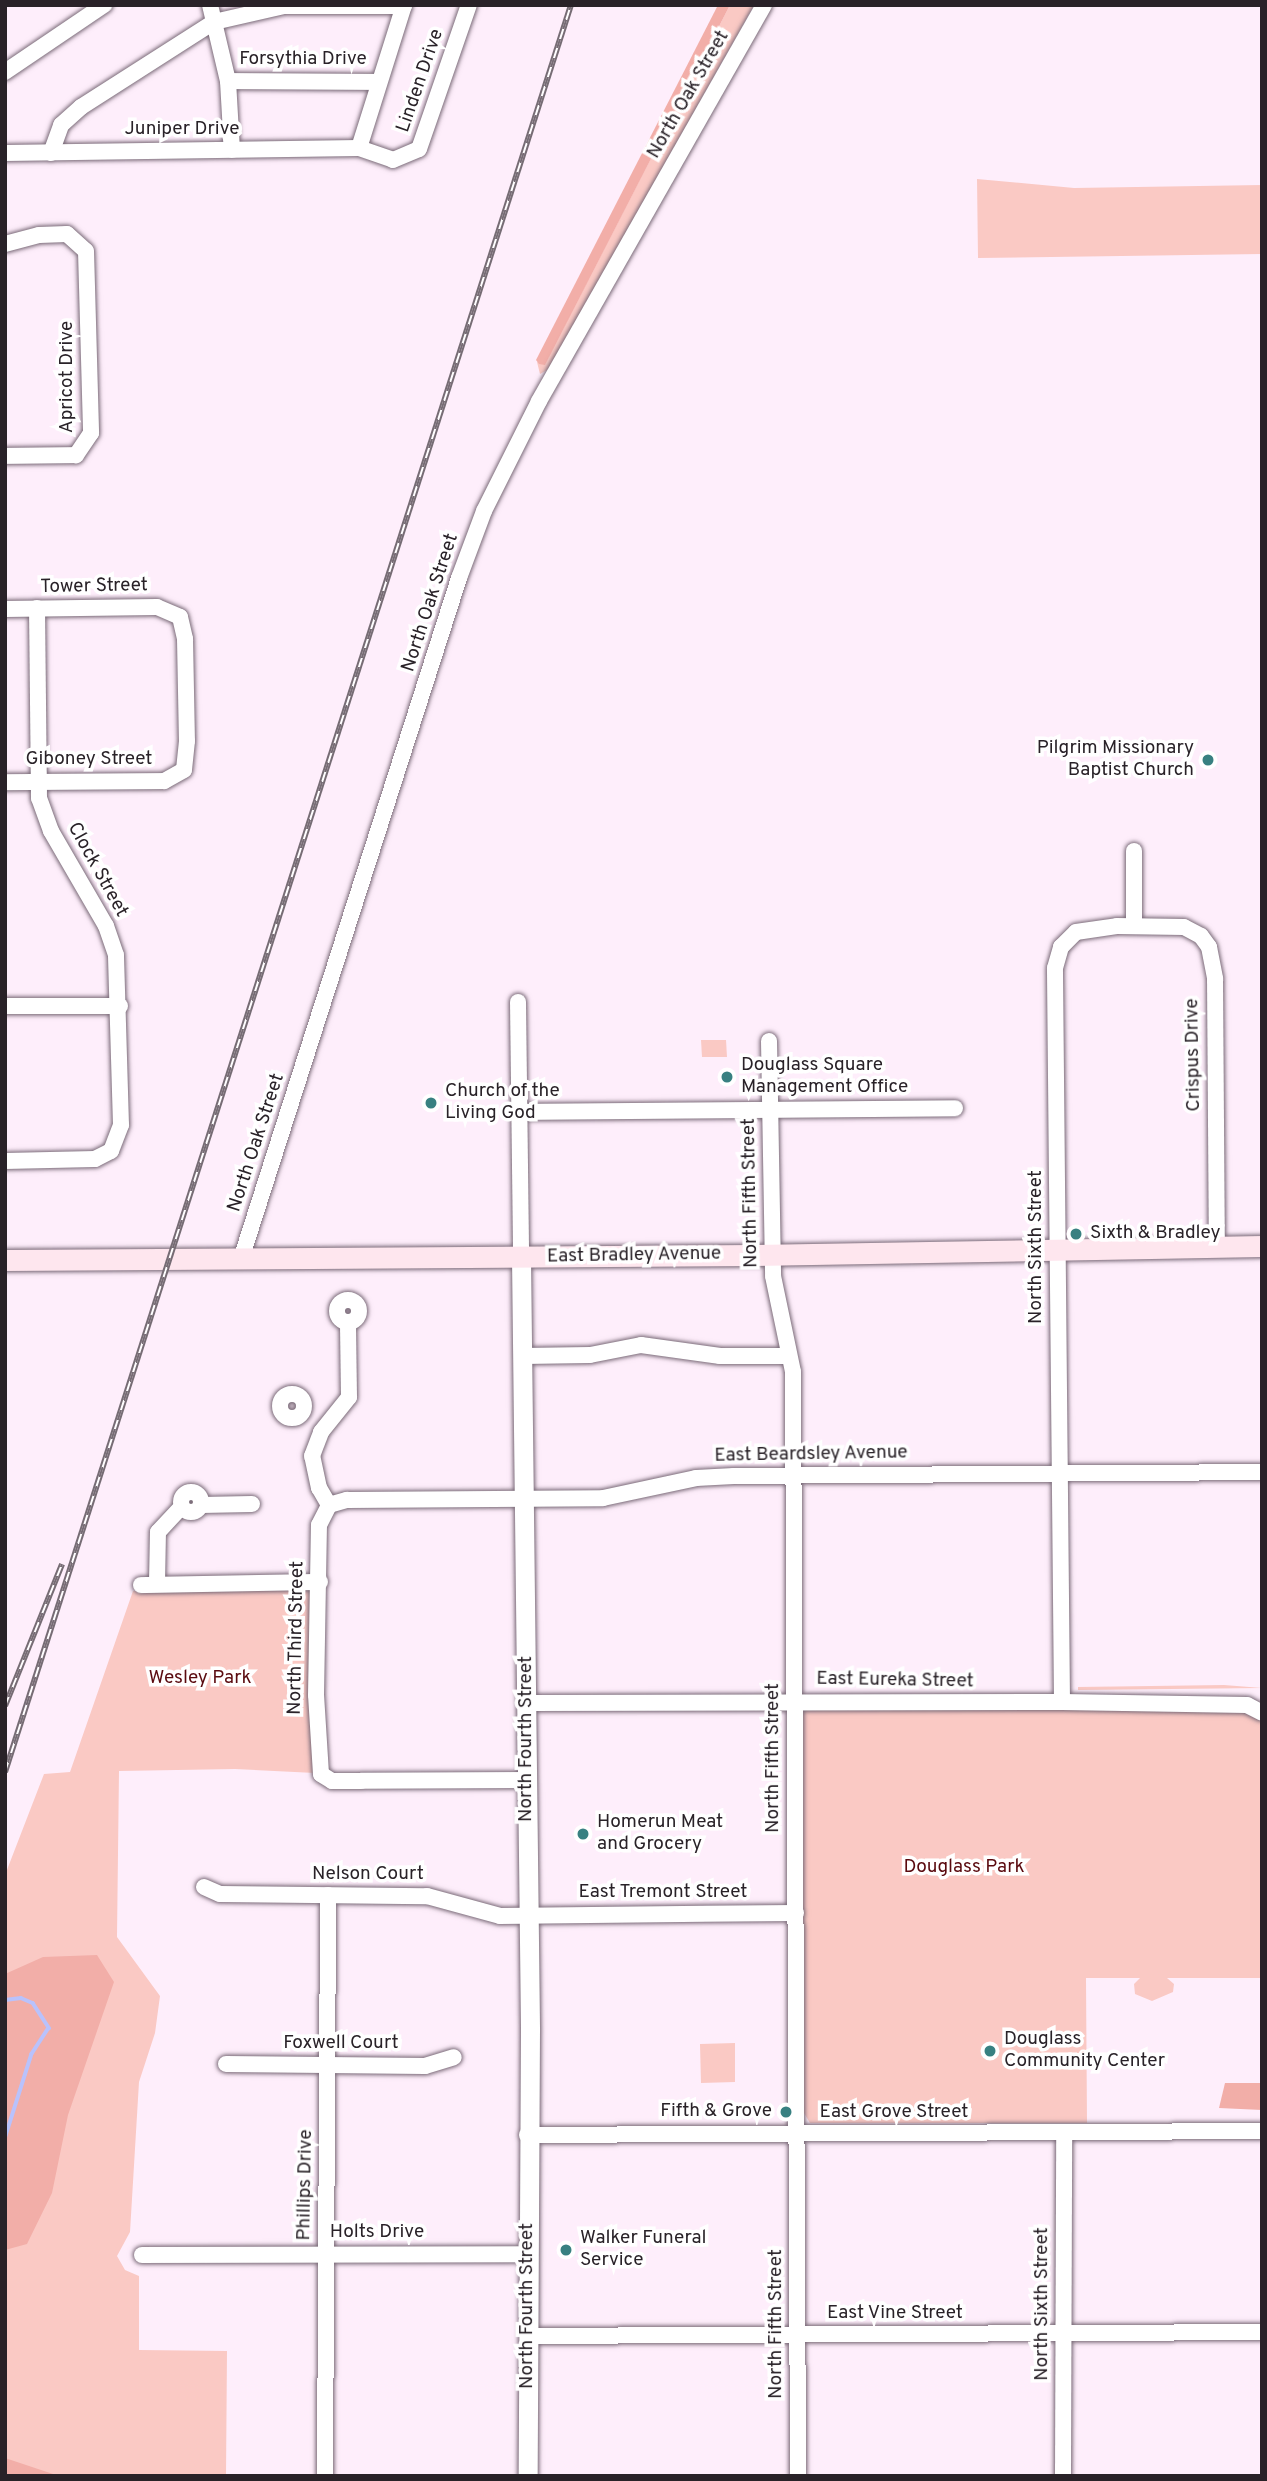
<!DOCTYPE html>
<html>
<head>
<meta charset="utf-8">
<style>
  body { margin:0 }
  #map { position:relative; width:1267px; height:2481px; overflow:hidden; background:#feeefb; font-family:Overpass,sans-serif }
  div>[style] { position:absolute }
  .green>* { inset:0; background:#fac9c4 }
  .forest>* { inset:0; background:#f2aea8 }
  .stream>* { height:3.5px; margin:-1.75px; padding:0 1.75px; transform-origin:1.75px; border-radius:1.75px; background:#b9c2fc }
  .roads { filter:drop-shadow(0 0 2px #7a6a78) drop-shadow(0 0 2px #7a6a78) }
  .minor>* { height:16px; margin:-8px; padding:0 8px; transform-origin:8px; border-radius:8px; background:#fff }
  .minor>.ring { margin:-8px; padding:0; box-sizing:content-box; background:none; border:16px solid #fff; border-radius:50% }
  .tertiary>* { height:19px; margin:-9.5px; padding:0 9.5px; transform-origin:9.5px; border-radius:9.5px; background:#fff }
  .secondary>* { height:21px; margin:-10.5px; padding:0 10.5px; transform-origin:10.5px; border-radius:10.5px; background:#fee6ee }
  .rail>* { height:6px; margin-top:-3px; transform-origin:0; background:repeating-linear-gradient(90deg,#fff 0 10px,#766c74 0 20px); box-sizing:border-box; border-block:2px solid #766c74 }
  .dots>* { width:19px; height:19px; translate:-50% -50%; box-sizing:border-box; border:4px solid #fff; border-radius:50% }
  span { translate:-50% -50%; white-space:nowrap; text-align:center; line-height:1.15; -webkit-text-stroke:7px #fff; paint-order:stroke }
  .street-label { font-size:19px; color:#292228 }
  .poi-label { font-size:19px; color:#292228 }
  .right { translate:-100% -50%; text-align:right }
  .left { translate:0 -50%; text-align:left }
  .park-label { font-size:19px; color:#5a0a0f }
  .frame { position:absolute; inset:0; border:7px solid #292228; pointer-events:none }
</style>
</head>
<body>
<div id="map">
  <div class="green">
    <div style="clip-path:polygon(730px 5px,754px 5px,549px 369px,540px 374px,537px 362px,545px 364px)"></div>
    <div style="clip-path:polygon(977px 179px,1074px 188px,1262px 185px,1262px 254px,978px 258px)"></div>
    <div style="clip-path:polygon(701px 1040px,726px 1040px,727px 1057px,702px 1057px)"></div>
    <div style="clip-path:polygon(320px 1583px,315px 1773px,235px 1769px,119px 1771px,117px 1937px,160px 1996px,155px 2033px,139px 2082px,130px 2232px,117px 2256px,125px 2270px,139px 2276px,139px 2350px,227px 2351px,226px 2476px,5px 2476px,5px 1875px,44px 1774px,70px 1772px,133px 1591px)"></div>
    <div style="clip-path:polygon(1224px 1685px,1262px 1688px,1078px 1690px,1078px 1687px)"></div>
    <div style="clip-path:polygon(798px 1705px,1262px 1707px,1262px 1978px,1167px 1978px,1174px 1984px,1173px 1992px,1152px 2001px,1135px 1994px,1134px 1984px,1140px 1978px,1086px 1978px,1087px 2123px,810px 2123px,804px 2113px)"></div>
    <div style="clip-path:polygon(735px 2043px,735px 2082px,701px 2083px,700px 2044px)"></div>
  </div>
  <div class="forest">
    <div style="clip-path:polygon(718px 5px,730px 5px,545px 365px,539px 364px,536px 360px)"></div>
    <div style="clip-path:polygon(97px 1955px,114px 1982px,68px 2115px,52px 2193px,27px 2244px,5px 2250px,5px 1974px,43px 1957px)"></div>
    <div style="clip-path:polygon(1225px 2083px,1262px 2083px,1262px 2110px,1219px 2108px)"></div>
    <div style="clip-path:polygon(5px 2458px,59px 2476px,5px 2476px)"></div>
  </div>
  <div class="stream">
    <div style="left:5px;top:2000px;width:16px;rotate:-7deg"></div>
    <div style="left:21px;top:1998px;width:13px;rotate:23deg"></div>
    <div style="left:33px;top:2003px;width:30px;rotate:57deg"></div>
    <div style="left:49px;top:2028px;width:31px;rotate:123deg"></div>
    <div style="left:32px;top:2054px;width:89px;rotate:107.6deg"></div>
  </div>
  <div class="roads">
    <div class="minor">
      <div style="left:210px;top:5px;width:78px;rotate:76.7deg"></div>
      <div style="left:228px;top:81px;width:69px;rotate:86.7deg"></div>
      <div style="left:5px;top:72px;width:120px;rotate:-34.1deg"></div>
      <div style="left:228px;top:81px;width:151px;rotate:0.4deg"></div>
      <div style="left:359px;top:148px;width:36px;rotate:19deg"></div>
      <div style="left:393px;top:160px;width:28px;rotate:-23deg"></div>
      <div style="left:419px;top:149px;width:152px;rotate:-70.9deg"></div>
      <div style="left:359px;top:148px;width:150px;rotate:-72.5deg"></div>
      <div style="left:5px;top:153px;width:354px;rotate:-0.8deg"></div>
      <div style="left:51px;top:153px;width:30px;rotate:-70deg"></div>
      <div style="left:61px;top:125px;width:27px;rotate:-42deg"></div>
      <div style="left:81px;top:107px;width:158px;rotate:-32.6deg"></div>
      <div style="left:214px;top:22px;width:72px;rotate:-12.9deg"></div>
      <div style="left:284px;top:6px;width:120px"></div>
      <div style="left:5px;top:244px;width:35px;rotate:-15deg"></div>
      <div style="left:39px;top:235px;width:28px;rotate:-2deg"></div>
      <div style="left:67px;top:234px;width:25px;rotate:42deg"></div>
      <div style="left:86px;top:251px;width:182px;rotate:88.4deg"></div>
      <div style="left:91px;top:433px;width:27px;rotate:124deg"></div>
      <div style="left:76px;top:455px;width:71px;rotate:179.2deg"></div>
      <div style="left:5px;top:609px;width:152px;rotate:-0.8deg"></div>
      <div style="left:157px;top:607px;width:25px;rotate:23deg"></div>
      <div style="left:180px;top:617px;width:23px;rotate:77deg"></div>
      <div style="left:185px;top:639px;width:102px;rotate:88.9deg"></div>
      <div style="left:187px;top:741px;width:29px;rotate:96deg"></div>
      <div style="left:184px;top:770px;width:23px;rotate:151deg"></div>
      <div style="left:164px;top:781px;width:159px;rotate:179.6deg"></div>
      <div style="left:1134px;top:851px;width:74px;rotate:90deg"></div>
      <div style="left:518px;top:1002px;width:255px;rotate:89.3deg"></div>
      <div style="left:5px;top:1006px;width:115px"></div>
      <div style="left:769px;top:1041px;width:235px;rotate:89deg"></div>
      <div style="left:773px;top:1276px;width:98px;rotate:78.2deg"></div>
      <div style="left:793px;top:1372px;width:1104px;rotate:89.74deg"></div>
      <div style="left:519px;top:1112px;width:436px;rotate:-0.5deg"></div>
      <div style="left:5px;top:1161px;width:90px;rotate:-1.3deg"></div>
      <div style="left:95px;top:1159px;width:18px;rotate:-27deg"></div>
      <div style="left:111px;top:1151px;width:28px;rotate:-69deg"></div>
      <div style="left:121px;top:1125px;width:170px;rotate:-91.7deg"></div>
      <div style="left:116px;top:955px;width:31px;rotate:-109deg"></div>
      <div style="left:106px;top:926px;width:110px;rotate:-120.1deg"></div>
      <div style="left:51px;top:831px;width:35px;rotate:-110deg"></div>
      <div style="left:39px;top:798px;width:190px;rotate:-90.6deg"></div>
      <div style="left:241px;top:1259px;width:715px;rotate:-72.25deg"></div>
      <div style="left:459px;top:578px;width:72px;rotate:-69.5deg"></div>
      <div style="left:484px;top:511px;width:123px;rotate:-63.4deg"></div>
      <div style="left:539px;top:401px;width:455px;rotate:-60.4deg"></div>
      <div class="ring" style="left:337px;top:1300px;width:6px;height:6px"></div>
      <div style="left:523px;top:1356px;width:67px;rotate:-0.9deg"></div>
      <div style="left:590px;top:1355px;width:52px;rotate:-11.1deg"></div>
      <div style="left:641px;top:1345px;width:80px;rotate:7.9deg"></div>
      <div style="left:720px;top:1356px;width:69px"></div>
      <div class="ring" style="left:280px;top:1394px;width:8px;height:8px"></div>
      <div class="ring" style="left:181px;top:1492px;width:4px;height:4px"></div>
      <div style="left:201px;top:1505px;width:51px;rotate:-1.1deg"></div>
      <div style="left:329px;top:1505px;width:20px;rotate:-120deg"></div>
      <div style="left:319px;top:1488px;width:33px;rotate:-102deg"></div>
      <div style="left:312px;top:1456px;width:26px;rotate:-69deg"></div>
      <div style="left:321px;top:1432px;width:45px;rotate:-51.3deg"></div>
      <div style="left:349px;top:1397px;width:74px;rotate:-90.8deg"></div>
      <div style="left:157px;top:1583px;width:51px;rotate:-88.9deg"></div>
      <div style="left:158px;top:1532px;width:34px;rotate:-47deg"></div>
      <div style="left:141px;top:1585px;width:179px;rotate:-1deg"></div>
      <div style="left:1062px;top:1702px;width:734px;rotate:-90.55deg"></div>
      <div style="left:1055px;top:968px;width:22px;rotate:-74deg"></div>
      <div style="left:1061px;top:947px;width:21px;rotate:-45deg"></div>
      <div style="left:1076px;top:932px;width:41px;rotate:-8.3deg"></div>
      <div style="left:1117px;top:926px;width:67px;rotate:0.9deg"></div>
      <div style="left:1184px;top:927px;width:19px;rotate:28deg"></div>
      <div style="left:1201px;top:936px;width:14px;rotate:54deg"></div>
      <div style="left:1209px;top:947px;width:33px;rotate:79deg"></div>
      <div style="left:1215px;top:979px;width:268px;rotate:89.6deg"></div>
      <div style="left:527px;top:1703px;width:535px;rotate:-0.11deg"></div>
      <div style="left:1062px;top:1702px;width:185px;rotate:0.9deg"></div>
      <div style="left:1247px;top:1705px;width:16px;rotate:27deg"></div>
      <div style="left:527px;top:1780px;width:166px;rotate:179.7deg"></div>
      <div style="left:361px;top:1781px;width:29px;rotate:180deg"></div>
      <div style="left:332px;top:1781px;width:13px;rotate:-148deg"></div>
      <div style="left:321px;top:1774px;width:79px;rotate:-93.6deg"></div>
      <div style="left:316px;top:1695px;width:170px;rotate:-89deg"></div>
      <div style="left:319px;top:1525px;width:22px;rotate:-63deg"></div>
      <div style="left:329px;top:1505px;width:19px;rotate:-16deg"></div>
      <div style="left:347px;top:1500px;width:256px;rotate:-0.4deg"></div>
      <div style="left:603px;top:1498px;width:95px;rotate:-12.1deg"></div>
      <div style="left:696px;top:1478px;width:38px;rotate:-3deg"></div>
      <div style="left:734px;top:1476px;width:528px;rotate:-0.43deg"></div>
      <div style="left:204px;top:1887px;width:17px;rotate:24deg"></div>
      <div style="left:220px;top:1894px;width:207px;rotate:0.6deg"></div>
      <div style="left:427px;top:1896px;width:76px;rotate:15.3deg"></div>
      <div style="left:500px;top:1916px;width:296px;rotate:-0.6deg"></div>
      <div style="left:226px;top:2064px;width:199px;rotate:0.6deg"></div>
      <div style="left:425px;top:2066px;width:30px;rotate:-17deg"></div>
      <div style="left:527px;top:2135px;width:735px;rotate:-0.31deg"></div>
      <div style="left:142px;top:2255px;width:385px;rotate:-0.1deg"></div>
      <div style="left:528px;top:2336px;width:734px;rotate:-0.31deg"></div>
      <div style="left:325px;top:2476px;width:581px;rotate:-89.7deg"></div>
      <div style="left:1063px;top:2476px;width:343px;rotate:-89.8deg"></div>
    </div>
    <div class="tertiary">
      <div style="left:521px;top:1257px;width:773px;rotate:89.33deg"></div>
      <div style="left:530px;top:2030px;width:446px;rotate:90.3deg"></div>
    </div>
    <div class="secondary">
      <div style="left:5px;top:1260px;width:749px;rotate:-0.38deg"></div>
      <div style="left:754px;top:1255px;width:508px;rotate:-1.01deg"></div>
    </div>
  </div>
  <div class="rail">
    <div style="left:5px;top:1706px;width:153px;rotate:-68.1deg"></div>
    <div style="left:5px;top:1772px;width:1855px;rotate:-72.24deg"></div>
  </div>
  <div class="dots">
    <div style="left:1208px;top:760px;background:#388081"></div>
    <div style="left:727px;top:1077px;background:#388081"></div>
    <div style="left:431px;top:1103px;background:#388081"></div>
    <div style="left:1076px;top:1234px;background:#388081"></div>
    <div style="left:583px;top:1834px;background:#388081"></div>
    <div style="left:990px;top:2051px;background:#388081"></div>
    <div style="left:786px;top:2112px;background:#388081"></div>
    <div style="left:566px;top:2250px;background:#388081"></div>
  </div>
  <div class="street-label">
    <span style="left:303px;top:60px">Forsythia Drive</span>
    <span style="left:421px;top:81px;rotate:-71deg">Linden Drive</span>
    <span style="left:689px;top:95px;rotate:-60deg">North Oak Street</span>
    <span style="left:182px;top:130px">Juniper Drive</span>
    <span style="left:68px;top:377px;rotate:-90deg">Apricot Drive</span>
    <span style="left:94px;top:587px;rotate:-1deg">Tower Street</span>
    <span style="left:431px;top:603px;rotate:-72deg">North Oak Street</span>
    <span style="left:89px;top:760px">Giboney Street</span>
    <span style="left:97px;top:870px;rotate:61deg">Clock Street</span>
    <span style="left:1194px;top:1055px;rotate:-91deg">Crispus Drive</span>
    <span style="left:257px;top:1143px;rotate:-72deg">North Oak Street</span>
    <span style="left:751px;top:1193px;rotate:-91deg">North Fifth Street</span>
    <span style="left:1037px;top:1247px;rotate:-90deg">North Sixth Street</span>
    <span style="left:634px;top:1256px;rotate:-1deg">East Bradley Avenue</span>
    <span style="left:811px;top:1455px;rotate:-1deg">East Beardsley Avenue</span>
    <span style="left:297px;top:1638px;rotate:-89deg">North Third Street</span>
    <span style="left:895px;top:1681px;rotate:1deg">East Eureka Street</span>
    <span style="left:527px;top:1739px;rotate:-90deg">North Fourth Street</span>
    <span style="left:774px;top:1758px;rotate:-90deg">North Fifth Street</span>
    <span style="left:368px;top:1875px">Nelson Court</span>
    <span style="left:663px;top:1893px">East Tremont Street</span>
    <span style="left:341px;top:2044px">Foxwell Court</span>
    <span style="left:894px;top:2113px">East Grove Street</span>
    <span style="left:306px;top:2185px;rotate:-89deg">Phillips Drive</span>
    <span style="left:377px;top:2233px">Holts Drive</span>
    <span style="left:1043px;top:2304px;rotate:-90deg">North Sixth Street</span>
    <span style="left:528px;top:2306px;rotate:-90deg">North Fourth Street</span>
    <span style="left:895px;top:2314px">East Vine Street</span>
    <span style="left:777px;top:2324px;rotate:-90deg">North Fifth Street</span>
  </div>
  <div class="poi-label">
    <span class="right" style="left:1194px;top:760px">Pilgrim Missionary<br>Baptist Church</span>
    <span class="left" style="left:741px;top:1077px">Douglass Square<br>Management Office</span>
    <span class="left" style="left:445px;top:1103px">Church of the<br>Living God</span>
    <span class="left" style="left:1090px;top:1234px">Sixth &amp; Bradley</span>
    <span class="left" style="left:597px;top:1834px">Homerun Meat<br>and Grocery</span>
    <span class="left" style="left:1004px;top:2051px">Douglass<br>Community Center</span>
    <span class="right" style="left:772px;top:2112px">Fifth &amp; Grove</span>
    <span class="left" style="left:580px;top:2250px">Walker Funeral<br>Service</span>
  </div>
  <div class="park-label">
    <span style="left:200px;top:1679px">Wesley Park</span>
    <span style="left:964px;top:1868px">Douglass Park</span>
  </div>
  <div class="frame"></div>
</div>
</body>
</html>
